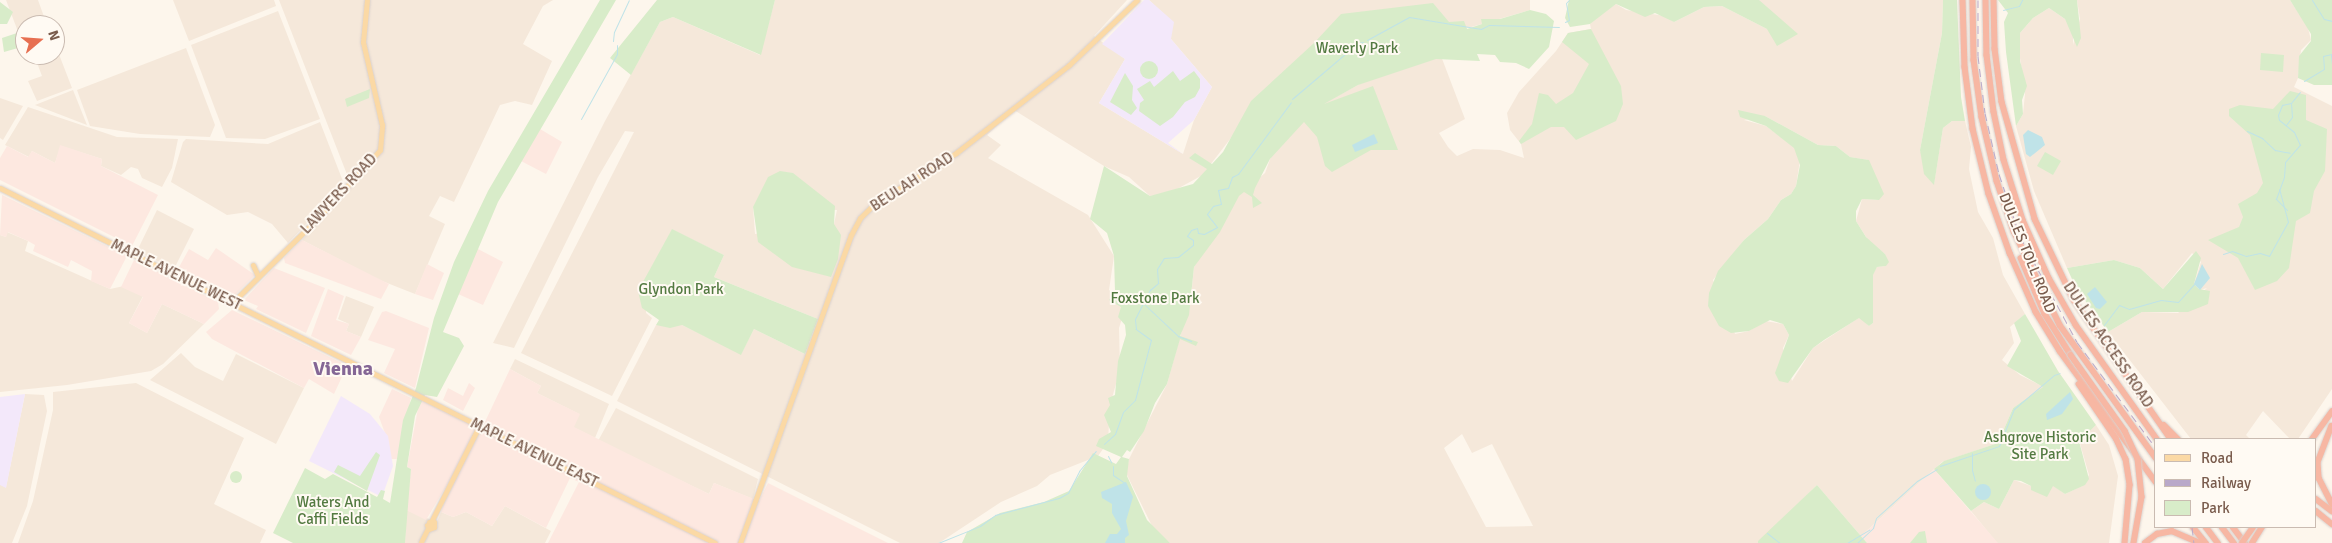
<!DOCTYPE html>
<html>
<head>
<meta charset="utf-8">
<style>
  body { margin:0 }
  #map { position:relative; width:2332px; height:543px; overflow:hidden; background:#fdf6ec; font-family:Signika,sans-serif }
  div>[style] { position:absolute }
  .residential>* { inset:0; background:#f5e8da }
  .commercial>* { inset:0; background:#fde8e0 }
  .education>* { inset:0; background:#f3e8fa }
  .green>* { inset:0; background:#d8ecc9 }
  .round { border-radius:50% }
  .water>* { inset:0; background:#bfe3e8 }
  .stream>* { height:1px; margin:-0.5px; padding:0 0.5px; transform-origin:0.5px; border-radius:0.5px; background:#bfe3e8 }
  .roads { filter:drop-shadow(0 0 1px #dad1cd) drop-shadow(0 0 1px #dad1cd) }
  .major>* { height:5px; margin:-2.5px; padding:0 2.5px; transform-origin:2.5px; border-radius:2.5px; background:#fbd9a5 }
  .highway>* { height:5.5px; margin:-2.75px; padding:0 2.75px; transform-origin:2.75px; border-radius:2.75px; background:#f7b7a3 }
  .rail>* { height:1px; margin-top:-0.5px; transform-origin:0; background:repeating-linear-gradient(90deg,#b9a8c9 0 8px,transparent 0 13px) }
  .bridges { filter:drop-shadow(0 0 1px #dad1cd) drop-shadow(0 0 1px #dad1cd) }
  .highway-bridge>* { height:5.5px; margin:-2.75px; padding:0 2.75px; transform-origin:2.75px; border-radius:2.75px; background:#f7b7a3 }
  span { translate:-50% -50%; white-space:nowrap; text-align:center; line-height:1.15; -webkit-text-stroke:4px #fffaf3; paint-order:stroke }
  .park-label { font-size:15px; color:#537a41 }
  .street-label { font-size:15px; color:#7a5c4d }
  .district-label { font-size:20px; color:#846695; font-weight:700 }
  .legend { position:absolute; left:2154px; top:438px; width:162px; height:90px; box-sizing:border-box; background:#fffaf3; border:1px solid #cabbb1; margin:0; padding:6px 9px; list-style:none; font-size:15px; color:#7a5c4d }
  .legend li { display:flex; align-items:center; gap:10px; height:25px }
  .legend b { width:25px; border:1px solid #cabbb1 }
  .north { position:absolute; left:15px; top:15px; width:50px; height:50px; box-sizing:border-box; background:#fffaf3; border:1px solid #cabbb1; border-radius:50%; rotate:72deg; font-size:14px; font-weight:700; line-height:20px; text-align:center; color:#7a5c4d }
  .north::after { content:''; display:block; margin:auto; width:18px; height:22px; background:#e76f51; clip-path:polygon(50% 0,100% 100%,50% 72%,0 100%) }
</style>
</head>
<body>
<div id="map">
  <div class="residential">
    <div style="clip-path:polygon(6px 0,38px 0,47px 25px,25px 25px,25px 34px,17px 29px)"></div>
    <div style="clip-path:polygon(173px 0,274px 0,276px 6px,189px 41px)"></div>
    <div style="clip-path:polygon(279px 0,553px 0,543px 6px,523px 44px,552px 61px,532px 105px,515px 101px,500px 105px,454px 202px,440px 196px,429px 216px,445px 224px,415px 294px,377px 279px,302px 240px,357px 181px,348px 177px)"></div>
    <div style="clip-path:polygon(evenodd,775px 0,1127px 0,1094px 36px,1125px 59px,1099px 103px,1183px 154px,1194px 120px,1212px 87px,1171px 39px,1168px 18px,1149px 0,1530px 0,1530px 10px,1454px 32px,1325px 34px,1274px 82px,1207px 169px,1210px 171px,1166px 195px,1150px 196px,1129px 177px,1104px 166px,1014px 110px,987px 135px,1001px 145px,988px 158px,1088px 215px,1114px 256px,1109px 290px,1116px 296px,1124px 312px,1119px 328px,1120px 370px,1110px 405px,1108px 442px,1098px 456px,1050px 475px,1037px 486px,1001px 502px,939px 543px,900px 543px,617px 401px,656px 325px,682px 325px,741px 354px,754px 329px,805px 354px,818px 319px,714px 277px,724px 255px,672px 230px,649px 272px,646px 313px,652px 318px,612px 396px,521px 353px,634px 132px,625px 131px,598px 177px,514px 348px,493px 343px,605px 121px,660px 22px,673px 17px,760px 55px,775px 0,753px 207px,837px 210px,834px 224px,755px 234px,753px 207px)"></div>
    <div style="clip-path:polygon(evenodd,1759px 0,1943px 0,1942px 33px,1920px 150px,1934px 184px,1943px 128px,1952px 121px,1965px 121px,1971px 147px,1969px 169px,1978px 212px,1993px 238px,2003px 275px,2025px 314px,2010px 327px,2014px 343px,2002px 360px,2020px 375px,2044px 387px,2013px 408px,1998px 443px,1942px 462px,1861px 536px,1817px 485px,1758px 543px,1170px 543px,1154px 530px,1126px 473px,1129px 459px,1167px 384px,1191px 297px,1194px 267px,1235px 199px,1265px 173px,1272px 154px,1319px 106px,1367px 80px,1441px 56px,1465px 119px,1439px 133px,1448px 147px,1457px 156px,1473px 149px,1500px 150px,1524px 158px,1521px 144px,1510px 130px,1507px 113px,1519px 92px,1556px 51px,1568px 33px,1591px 29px,1590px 24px,1594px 19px,1616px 4px,1626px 10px,1665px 16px,1674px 22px,1704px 7px,1722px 6px,1767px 29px,1759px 0,1765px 116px,1818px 145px,1836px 146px,1850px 157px,1868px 160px,1879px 200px,1862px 199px,1856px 221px,1870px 243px,1885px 254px,1886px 266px,1877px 267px,1872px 275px,1873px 323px,1869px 326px,1860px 317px,1813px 348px,1792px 381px,1783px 348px,1789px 335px,1783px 324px,1765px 321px,1749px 331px,1735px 334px,1713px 280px,1744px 240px,1768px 219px,1781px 200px,1791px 194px,1796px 186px,1800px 160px,1795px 148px,1766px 126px,1744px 120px,1765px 116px,1759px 0,1462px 434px,1472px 453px,1492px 444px,1533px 526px,1486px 527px,1444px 448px,1462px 434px)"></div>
    <div style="clip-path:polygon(2077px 0,2290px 0,2308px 28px,2311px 40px,2301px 50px,2298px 78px,2294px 87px,2332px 106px,2332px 389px,2298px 439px,2290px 439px,2263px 411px,2246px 435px,2250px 439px,2191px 439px,2108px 332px,2142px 312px,2178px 313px,2207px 288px,2200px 290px,2194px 284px,2201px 262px,2192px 253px,2163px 289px,2140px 268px,2114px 260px,2067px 268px,2034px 191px,2016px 126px,2023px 114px,2025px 94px,2018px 44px,2020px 33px,2033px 18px,2049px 8px,2065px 19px,2073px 33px,2073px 45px,2080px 19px)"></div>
    <div style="clip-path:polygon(278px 11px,320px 119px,265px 139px,226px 138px,191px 45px)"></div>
    <div style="clip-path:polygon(55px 44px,72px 88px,37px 101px,28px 81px,42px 76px,34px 55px,55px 55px)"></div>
    <div style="clip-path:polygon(186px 48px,215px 125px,210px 137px,140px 134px,90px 126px,77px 90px)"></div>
    <div style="clip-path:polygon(73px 90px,87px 125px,35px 105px)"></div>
    <div style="clip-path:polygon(0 98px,23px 106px,3px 140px,0 138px)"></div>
    <div style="clip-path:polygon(28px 107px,117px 137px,178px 139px,172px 168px,162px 187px,142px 178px,138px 169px,131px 167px,121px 175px,101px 166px,102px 159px,61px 146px,55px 163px,32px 151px,29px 157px,5px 145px)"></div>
    <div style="clip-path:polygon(320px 122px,344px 184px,288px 243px,272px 224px,248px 212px,227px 215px,171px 182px,183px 142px,186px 139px,268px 144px)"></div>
    <div style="clip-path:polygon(157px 210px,194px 229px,174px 269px,137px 251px)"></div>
    <div style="clip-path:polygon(7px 232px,28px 241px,25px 251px,110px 289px,124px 286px,143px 296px,129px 323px,147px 333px,162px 304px,204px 324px,163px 364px,151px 371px,67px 385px,0 392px,0 235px,6px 237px)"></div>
    <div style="clip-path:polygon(346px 296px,374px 307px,361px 337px,346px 331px,349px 324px,338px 319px)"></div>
    <div style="clip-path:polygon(181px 353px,195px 367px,223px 381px,236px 354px,304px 388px,276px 444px,150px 380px)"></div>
    <div style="clip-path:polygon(515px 359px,609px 404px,595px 438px,573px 427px,579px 414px,537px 393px,541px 386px,510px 369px)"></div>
    <div style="clip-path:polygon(136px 383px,244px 438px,214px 504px,266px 530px,260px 543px,18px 543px,33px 501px,53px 410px,53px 392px)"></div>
    <div style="clip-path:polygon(25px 394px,44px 395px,47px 411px,27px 506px,12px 543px,0 543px,0 484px,6px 487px)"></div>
    <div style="clip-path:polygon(616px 408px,758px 479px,753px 499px,714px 483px,709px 494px,598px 441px)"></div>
    <div style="clip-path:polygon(2096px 425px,2109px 445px,2118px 476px,2109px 543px,1997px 543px,1971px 511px,1984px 502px,1999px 509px,2014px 480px,2031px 486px,2053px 485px,2065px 494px,2082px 486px,2089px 475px,2079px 440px)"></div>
    <div style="clip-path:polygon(505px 506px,551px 531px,545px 543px,405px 543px,406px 510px,437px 522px,441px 512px,453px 517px,466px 512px,492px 526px)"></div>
  </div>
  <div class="commercial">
    <div style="clip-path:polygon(540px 129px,562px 142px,546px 174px,521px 161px)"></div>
    <div style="clip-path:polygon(60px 145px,102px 159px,101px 166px,158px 195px,132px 246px,0 180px,0 158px,7px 146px,28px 157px,32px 151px,55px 163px)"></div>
    <div style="clip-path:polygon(2px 195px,127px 256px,110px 289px,91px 281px,92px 271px,71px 260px,68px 267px,33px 251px,35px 245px,28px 241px,8px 232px,6px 237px,0 235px)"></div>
    <div style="clip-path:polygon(302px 240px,389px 284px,381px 299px,285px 263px,284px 258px)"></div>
    <div style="clip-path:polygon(216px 248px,255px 275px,233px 297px,178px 269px,189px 249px,208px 260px)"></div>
    <div style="clip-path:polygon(476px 248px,503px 262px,483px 305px,458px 294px)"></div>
    <div style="clip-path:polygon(134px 260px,218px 302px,219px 309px,204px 324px,162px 304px,147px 333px,129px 323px,143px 297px,121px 287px)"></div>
    <div style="clip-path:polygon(427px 264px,444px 273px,433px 300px,415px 294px)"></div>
    <div style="clip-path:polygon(274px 268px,325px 288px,306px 333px,256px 309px,258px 306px,244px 300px)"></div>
    <div style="clip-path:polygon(328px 289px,344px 296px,336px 320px,349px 324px,346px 331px,361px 337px,351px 355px,311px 336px)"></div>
    <div style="clip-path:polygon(232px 310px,344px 364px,346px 368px,334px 394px,309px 379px,304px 388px,212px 339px,206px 332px)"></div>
    <div style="clip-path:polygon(386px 311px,429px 328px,415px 388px,384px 373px,395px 349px,368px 340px,382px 312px)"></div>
    <div style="clip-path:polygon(510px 369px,541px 386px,537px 393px,580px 414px,574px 427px,709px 494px,714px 483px,759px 501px,768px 483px,888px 543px,548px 543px,579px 482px,570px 478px,546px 528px,505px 506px,492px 526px,466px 512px,453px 517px,441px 512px,457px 468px,426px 520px,406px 510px,411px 469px,407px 467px,419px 403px,427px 397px,483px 426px)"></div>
    <div style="clip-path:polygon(469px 383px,475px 388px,463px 411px,443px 400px,448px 388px,463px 396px)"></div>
    <div style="clip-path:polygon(392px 389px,411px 398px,397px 459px,389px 459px,386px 436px,379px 417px)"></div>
    <div style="clip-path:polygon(1934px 469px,1998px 543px,1867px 543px,1861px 536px)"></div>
  </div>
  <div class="education">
    <div style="clip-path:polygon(1144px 0,1149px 0,1174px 22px,1171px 39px,1212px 87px,1194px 120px,1168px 143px,1183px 154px,1099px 103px,1125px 59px,1102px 44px)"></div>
    <div style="clip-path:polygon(25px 394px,6px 488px,0 485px,0 397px)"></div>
    <div style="clip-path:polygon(341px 396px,370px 414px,388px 436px,393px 466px,382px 497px,309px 461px)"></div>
  </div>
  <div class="green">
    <div style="clip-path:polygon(600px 0,616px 0,498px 202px,443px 332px,459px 338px,464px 346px,437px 397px,425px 395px,415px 416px,407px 467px,411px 469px,405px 543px,293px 543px,273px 533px,305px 468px,325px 479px,333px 474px,377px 497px,381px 490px,385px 491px,383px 499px,390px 503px,403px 420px,416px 388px,434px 318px,454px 262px,488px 191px)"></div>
    <div style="clip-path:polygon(657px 0,775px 0,761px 55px,673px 17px,660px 22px,631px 75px,610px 58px)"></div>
    <div style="clip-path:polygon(1569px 0,1759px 0,1798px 34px,1777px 46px,1767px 29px,1722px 6px,1704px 7px,1674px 22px,1655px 13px,1645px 17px,1616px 4px,1590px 24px,1570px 27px,1565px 18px)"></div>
    <div style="clip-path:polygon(1943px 0,1957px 0,1961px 97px,1965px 121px,1952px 121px,1943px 128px,1934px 185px,1924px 174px,1920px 150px,1942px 33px)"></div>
    <div style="clip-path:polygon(2077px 0,2081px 38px,2077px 47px,2065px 19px,2049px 8px,2033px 18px,2020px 33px,2020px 61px,2027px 86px,2022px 100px,2023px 114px,2016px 126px,2006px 52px,2004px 22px,2008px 13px,1998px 0)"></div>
    <div style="clip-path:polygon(2290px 0,2332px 0,2332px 85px,2314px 85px,2298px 78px,2299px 56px,2311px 41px,2311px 34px)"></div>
    <div style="clip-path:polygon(0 2px,13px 12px,7px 24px,0 24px)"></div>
    <div style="clip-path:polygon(1433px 3px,1449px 22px,1464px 21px,1467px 29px,1482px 24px,1481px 19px,1500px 19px,1530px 10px,1546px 14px,1554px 21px,1549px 47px,1529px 69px,1516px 63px,1500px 62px,1495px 55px,1477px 54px,1480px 61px,1436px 59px,1358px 85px,1324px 104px,1373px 86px,1398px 150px,1371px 150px,1332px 172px,1325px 166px,1317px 137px,1304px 122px,1270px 159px,1255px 188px,1253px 195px,1262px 203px,1253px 208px,1252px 197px,1244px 192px,1239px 196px,1220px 232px,1194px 267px,1189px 315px,1180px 336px,1198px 342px,1196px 346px,1180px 339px,1167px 384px,1155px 403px,1144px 431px,1130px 452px,1127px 450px,1122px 457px,1129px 459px,1127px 476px,1147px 520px,1170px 543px,962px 543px,967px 532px,1000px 513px,1044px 502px,1069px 491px,1093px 453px,1116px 464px,1121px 457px,1096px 446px,1099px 439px,1111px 432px,1104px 415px,1110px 405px,1108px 398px,1115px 395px,1118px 361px,1126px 335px,1125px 325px,1118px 317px,1121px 307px,1109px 300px,1115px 292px,1114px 256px,1107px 233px,1090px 219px,1104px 166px,1150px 196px,1193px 184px,1207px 169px,1189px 158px,1195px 153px,1212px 164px,1223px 152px,1251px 101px,1314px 43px,1341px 14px)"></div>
    <div style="clip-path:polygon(1591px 29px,1621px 86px,1623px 104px,1616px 121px,1576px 140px,1564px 127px,1551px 127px,1521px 144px,1519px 141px,1532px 124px,1539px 93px,1548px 95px,1556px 104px,1573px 93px,1589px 64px,1562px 42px,1568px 33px)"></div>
    <div style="clip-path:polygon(20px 32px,25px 46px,4px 52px,2px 38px)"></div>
    <div style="clip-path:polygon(2261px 53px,2284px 55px,2283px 72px,2260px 70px)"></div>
    <div class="round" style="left:1140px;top:61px;width:18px;height:18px"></div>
    <div style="clip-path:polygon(1173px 71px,1180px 81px,1194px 71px,1200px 79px,1200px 88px,1195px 97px,1185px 102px,1173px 117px,1160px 126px,1139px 111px,1140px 103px,1144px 100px,1137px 89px,1150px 81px,1154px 87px)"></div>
    <div style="clip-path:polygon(1125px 73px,1133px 86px,1132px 100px,1137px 108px,1131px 115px,1110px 102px)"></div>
    <div style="clip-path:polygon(370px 89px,369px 98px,347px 107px,345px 99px)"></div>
    <div style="clip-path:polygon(2290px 91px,2306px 95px,2306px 120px,2327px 129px,2325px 171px,2314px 191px,2310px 213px,2296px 221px,2289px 268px,2277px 281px,2255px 290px,2238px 258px,2208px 240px,2239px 227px,2243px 217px,2238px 204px,2257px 193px,2263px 183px,2250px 135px,2229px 116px,2229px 109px,2240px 105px,2273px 109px)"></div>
    <div style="clip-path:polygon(1738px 110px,1765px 116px,1818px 145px,1836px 146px,1850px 157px,1869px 160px,1884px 194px,1879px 200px,1862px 199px,1856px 211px,1856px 221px,1866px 237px,1885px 254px,1889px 262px,1886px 266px,1877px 267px,1873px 275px,1873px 323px,1869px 326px,1859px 318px,1824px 340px,1813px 348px,1788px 383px,1779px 381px,1775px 373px,1789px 335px,1783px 324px,1770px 320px,1749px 331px,1731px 333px,1719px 326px,1708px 306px,1709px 293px,1718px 271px,1744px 240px,1768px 219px,1781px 200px,1791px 194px,1796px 186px,1800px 165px,1794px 148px,1766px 126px,1740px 117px)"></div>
    <div style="clip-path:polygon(2045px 152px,2061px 161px,2053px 175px,2037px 166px)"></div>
    <div style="clip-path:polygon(780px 171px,793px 173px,835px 206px,834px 224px,841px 235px,838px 259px,831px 277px,792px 267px,758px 242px,753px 207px,768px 177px)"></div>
    <div style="clip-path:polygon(672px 229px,724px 255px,714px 277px,818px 319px,805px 354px,754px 329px,741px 355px,682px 325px,670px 328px,656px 325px,659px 320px,642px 308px,638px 291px)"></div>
    <div style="clip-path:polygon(2196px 251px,2201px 258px,2194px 284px,2199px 289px,2210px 291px,2208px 304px,2188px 312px,2142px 312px,2108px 332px,2076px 288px,2067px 268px,2114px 260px,2140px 268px,2163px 289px)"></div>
    <div style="clip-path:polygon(2025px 314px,2058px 371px,2096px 425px,2079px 441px,2089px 479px,2085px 485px,2065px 494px,2053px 486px,2047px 497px,2031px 490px,2031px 486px,2021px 481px,2014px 480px,1999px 509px,1984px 502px,1971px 511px,1934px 469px,1944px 461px,1998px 443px,2013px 408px,2043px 387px,2007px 366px,2021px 341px,2014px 323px)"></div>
    <div style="clip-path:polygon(376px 452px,380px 455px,367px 491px,334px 472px,338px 465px,360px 476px)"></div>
    <div class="round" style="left:230px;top:471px;width:12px;height:12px"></div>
    <div style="clip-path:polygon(1817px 485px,1867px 543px,1758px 543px,1758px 541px)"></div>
    <div style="clip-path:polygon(1925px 531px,1927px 543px,1910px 543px,1919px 532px)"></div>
  </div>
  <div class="water">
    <div style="clip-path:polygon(2028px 130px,2042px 137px,2045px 145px,2030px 157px,2026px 154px,2023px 135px)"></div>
    <div style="clip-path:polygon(1374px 134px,1378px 143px,1355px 152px,1352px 145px)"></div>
    <div style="clip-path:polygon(2202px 264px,2210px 278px,2200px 290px,2194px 284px)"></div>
    <div style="clip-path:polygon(2095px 287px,2107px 302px,2100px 309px,2096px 308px,2087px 294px)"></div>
    <div style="clip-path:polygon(2070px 392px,2073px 399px,2062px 414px,2047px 420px,2046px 414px)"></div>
    <div style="clip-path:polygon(1126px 482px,1133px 497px,1126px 521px,1129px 535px,1125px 538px,1125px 543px,1105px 543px,1110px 534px,1117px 534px,1121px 529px,1112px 513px,1112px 504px,1102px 498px,1101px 492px)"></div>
    <div class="round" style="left:1975px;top:484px;width:16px;height:16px"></div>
  </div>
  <div class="stream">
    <div style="left:2312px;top:0;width:22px;rotate:58deg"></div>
    <div style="left:2324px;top:19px;width:8px;rotate:14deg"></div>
    <div style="left:2003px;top:10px;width:16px;rotate:-14deg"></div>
    <div style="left:2019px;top:6px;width:7px;rotate:-63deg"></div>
    <div style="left:1565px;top:22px;width:4px;rotate:-27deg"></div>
    <div style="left:1569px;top:20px;width:17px;rotate:-100deg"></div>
    <div style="left:1566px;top:3px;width:4px;rotate:-45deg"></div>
    <div style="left:1367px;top:40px;width:48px;rotate:-28.7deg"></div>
    <div style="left:1409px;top:17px;width:73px;rotate:9.5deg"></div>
    <div style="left:1481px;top:29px;width:9px;rotate:-27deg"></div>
    <div style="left:1489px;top:25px;width:70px;rotate:1.6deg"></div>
    <div style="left:613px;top:41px;width:9px;rotate:-84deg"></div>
    <div style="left:614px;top:32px;width:35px;rotate:-65deg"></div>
    <div style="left:2331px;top:55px;width:10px;rotate:84deg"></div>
    <div style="left:2304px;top:81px;width:23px;rotate:-31deg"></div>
    <div style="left:2324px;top:69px;width:13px;rotate:-94deg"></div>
    <div style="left:2323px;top:56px;width:9px;rotate:-13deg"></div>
    <div style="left:1292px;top:99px;width:87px;rotate:-40.3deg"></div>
    <div style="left:1358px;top:43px;width:5px;rotate:-11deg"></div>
    <div style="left:581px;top:119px;width:74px;rotate:-61deg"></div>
    <div style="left:617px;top:54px;width:9px;rotate:-90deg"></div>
    <div style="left:2286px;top:125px;width:10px;rotate:-53deg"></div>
    <div style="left:2292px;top:117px;width:13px;rotate:-94deg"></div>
    <div style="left:2247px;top:131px;width:17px;rotate:25deg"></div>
    <div style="left:2262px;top:138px;width:18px;rotate:43deg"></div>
    <div style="left:2275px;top:150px;width:15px;rotate:11deg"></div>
    <div style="left:2287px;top:210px;width:16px;rotate:-135deg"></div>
    <div style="left:2276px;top:199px;width:23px;rotate:-70deg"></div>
    <div style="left:2284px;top:177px;width:15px;rotate:-86deg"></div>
    <div style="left:2285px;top:162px;width:23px;rotate:-49deg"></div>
    <div style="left:2300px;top:145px;width:14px;rotate:-115deg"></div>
    <div style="left:2294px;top:132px;width:19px;rotate:-141deg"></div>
    <div style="left:2279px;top:120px;width:5px;rotate:-101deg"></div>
    <div style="left:2278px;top:115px;width:11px;rotate:-68deg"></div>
    <div style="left:2282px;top:105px;width:9px;rotate:-13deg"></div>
    <div style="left:2291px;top:103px;width:14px;rotate:-51deg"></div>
    <div style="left:2223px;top:254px;width:9px;rotate:-18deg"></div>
    <div style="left:2232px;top:251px;width:15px;rotate:20deg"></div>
    <div style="left:2246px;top:256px;width:14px;rotate:-12deg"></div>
    <div style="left:2260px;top:253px;width:9px;rotate:18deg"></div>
    <div style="left:2269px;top:256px;width:39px;rotate:-61deg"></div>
    <div style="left:2288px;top:222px;width:34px;rotate:-105deg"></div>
    <div style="left:1144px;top:304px;width:47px;rotate:43.3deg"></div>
    <div style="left:1178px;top:336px;width:14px;rotate:21deg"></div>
    <div style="left:2104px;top:325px;width:25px;rotate:-53deg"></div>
    <div style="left:2119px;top:305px;width:11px;rotate:22deg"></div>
    <div style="left:2129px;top:309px;width:33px;rotate:-16deg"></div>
    <div style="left:2161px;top:300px;width:17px;rotate:7deg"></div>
    <div style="left:2178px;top:302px;width:24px;rotate:-48deg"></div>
    <div style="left:1104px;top:444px;width:15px;rotate:-42deg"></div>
    <div style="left:1115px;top:434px;width:23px;rotate:-70deg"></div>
    <div style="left:1123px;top:412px;width:17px;rotate:-45deg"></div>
    <div style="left:1135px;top:400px;width:62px;rotate:-75.1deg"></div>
    <div style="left:1151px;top:340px;width:19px;rotate:-144deg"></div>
    <div style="left:1136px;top:329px;width:10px;rotate:-96deg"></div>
    <div style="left:1135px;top:319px;width:33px;rotate:-63deg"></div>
    <div style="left:1150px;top:290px;width:11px;rotate:-41deg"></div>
    <div style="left:1158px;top:283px;width:14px;rotate:-94deg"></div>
    <div style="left:1157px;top:269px;width:13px;rotate:-58deg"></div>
    <div style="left:1164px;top:258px;width:14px;rotate:-4deg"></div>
    <div style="left:1178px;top:257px;width:19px;rotate:-39deg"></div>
    <div style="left:1193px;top:245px;width:5px;rotate:-90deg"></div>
    <div style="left:1193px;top:240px;width:7px;rotate:-146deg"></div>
    <div style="left:1187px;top:236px;width:7px;rotate:-56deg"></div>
    <div style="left:1191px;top:230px;width:6px;rotate:-18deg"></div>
    <div style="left:1197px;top:228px;width:5px;rotate:79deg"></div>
    <div style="left:1198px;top:233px;width:6px;rotate:9deg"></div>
    <div style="left:1204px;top:234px;width:15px;rotate:-28deg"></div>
    <div style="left:1217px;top:227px;width:16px;rotate:-128deg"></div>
    <div style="left:1207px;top:214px;width:10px;rotate:-53deg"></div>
    <div style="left:1213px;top:206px;width:8px;rotate:-14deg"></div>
    <div style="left:1221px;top:204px;width:14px;rotate:-102deg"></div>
    <div style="left:1218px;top:190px;width:10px;rotate:-11deg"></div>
    <div style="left:1228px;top:188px;width:12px;rotate:-70deg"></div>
    <div style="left:1232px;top:177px;width:7px;rotate:-27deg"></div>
    <div style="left:1238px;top:174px;width:89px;rotate:-53.6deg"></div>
    <div style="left:1972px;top:453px;width:17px;rotate:90deg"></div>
    <div style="left:1972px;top:470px;width:11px;rotate:75deg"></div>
    <div style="left:1108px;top:456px;width:7px;rotate:63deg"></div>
    <div style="left:1113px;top:466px;width:9px;rotate:90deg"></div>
    <div style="left:1113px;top:475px;width:14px;rotate:34deg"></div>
    <div style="left:1940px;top:466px;width:62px;rotate:-18.7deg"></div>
    <div style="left:1999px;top:446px;width:40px;rotate:-68deg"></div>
    <div style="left:2014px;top:409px;width:52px;rotate:-40.4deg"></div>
    <div style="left:2054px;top:375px;width:6px;rotate:-18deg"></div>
    <div style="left:1767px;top:533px;width:16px;rotate:38deg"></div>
    <div style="left:754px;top:543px;width:18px"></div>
    <div style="left:938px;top:543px;width:45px;rotate:-22deg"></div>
    <div style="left:980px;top:526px;width:19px;rotate:-36deg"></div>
    <div style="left:995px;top:515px;width:66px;rotate:-14.9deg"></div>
    <div style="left:1059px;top:498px;width:10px;rotate:-29deg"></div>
    <div style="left:1068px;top:493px;width:25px;rotate:-63deg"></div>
    <div style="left:1079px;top:471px;width:26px;rotate:-50deg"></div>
    <div style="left:1847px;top:543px;width:26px;rotate:-31deg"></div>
    <div style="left:1857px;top:543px;width:22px;rotate:-43deg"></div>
    <div style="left:1873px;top:528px;width:10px;rotate:-73deg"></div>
    <div style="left:1876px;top:518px;width:55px;rotate:-42.1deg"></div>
    <div style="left:1917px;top:481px;width:23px;rotate:-31deg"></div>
  </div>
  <div class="roads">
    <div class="major">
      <div style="left:0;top:188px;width:798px;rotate:26.4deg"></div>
      <div style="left:253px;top:265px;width:12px;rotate:66deg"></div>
      <div style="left:232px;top:303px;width:118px;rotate:-44.7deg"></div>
      <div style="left:316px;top:220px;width:95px;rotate:-47.6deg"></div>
      <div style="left:380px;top:150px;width:25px;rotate:-85deg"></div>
      <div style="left:382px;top:125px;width:85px;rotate:-102.9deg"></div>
      <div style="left:363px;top:42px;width:42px;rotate:-84.6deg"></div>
      <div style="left:427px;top:525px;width:4px;rotate:63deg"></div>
      <div style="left:429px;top:529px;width:5px;rotate:-22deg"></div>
      <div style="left:434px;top:527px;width:5px;rotate:-90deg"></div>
      <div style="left:434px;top:522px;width:5px;rotate:180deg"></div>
      <div style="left:421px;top:542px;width:130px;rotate:-63.4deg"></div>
      <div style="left:740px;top:543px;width:327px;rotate:-70.2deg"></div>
      <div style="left:851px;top:235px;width:19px;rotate:-62deg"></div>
      <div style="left:860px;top:218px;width:21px;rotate:-45deg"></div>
      <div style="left:875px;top:203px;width:95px;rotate:-31.7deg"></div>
      <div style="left:956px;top:153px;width:143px;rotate:-37.9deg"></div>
      <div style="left:1069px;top:65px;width:94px;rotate:-43.7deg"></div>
    </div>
    <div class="highway">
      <div style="left:1963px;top:0;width:67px;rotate:88.3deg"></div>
      <div style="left:1965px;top:67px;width:63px;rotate:82.6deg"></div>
      <div style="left:1973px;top:129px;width:67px;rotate:76.2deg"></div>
      <div style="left:1989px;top:194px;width:63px;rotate:70.4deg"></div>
      <div style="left:2010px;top:253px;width:64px;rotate:66.2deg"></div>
      <div style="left:2036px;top:312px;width:46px;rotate:58.4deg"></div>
      <div style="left:2060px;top:351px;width:162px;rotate:53.8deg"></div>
      <div style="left:1973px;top:0;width:60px;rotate:89deg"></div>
      <div style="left:1974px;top:60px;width:58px;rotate:82deg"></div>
      <div style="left:1982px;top:117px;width:66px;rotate:76.8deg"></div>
      <div style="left:1997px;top:181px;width:53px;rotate:71.2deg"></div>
      <div style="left:2014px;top:231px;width:105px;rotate:63.9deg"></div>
      <div style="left:2060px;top:325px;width:164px;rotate:54.2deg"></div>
      <div style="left:1986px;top:0;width:55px;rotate:89deg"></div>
      <div style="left:1987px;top:55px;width:57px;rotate:83deg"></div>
      <div style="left:1994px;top:112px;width:49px;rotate:78.2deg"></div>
      <div style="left:2004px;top:160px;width:63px;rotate:72.4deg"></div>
      <div style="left:2023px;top:220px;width:64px;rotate:65.9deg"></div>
      <div style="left:2049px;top:278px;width:54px;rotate:60.1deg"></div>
      <div style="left:2076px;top:325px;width:140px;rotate:54.6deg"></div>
      <div style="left:1994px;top:0;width:49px;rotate:88.8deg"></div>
      <div style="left:1995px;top:49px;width:53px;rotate:82.5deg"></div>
      <div style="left:2002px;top:102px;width:122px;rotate:74.2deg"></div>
      <div style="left:2035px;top:219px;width:90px;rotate:64.3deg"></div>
      <div style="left:2074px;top:300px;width:169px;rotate:55.1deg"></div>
      <div style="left:2021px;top:258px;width:61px;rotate:66.8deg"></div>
      <div style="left:2045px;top:314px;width:49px;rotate:57.6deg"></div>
      <div style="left:2079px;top:384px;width:65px;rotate:55.6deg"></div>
      <div style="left:2116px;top:438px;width:23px;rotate:65deg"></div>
      <div style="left:2126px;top:459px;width:26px;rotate:81deg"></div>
      <div style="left:2130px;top:485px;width:58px;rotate:94.9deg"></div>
      <div style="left:2164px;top:425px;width:20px;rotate:45deg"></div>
      <div style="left:2332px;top:426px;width:40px;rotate:111deg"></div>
      <div style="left:2318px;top:463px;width:15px;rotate:86deg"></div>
      <div style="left:2319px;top:478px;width:29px;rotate:63deg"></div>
      <div style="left:2312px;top:439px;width:34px;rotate:-54deg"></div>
      <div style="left:2316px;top:499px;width:20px;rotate:37deg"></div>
      <div style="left:2316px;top:511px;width:21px;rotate:39deg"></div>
      <div style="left:2193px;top:527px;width:21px;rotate:51deg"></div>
      <div style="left:2206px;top:527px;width:20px;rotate:53deg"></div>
      <div style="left:2222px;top:527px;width:20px;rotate:53deg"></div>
      <div style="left:2233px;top:527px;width:20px;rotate:53deg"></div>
      <div style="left:2145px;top:543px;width:15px;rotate:-37deg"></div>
      <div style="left:2157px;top:534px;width:15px;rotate:-11deg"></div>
      <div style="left:2172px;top:531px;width:30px;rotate:23deg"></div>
      <div style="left:2252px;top:543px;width:19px;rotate:-58deg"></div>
    </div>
  </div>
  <div class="rail">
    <div style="left:1978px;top:0;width:56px;rotate:90deg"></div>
    <div style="left:1978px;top:56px;width:57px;rotate:83deg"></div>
    <div style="left:1985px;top:113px;width:63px;rotate:77.1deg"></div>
    <div style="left:1999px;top:174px;width:65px;rotate:71.3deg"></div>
    <div style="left:2020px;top:236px;width:120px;rotate:61.7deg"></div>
    <div style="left:2077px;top:342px;width:132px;rotate:53.3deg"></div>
    <div style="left:2192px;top:527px;width:16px;rotate:83deg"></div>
  </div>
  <div class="bridges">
    <div class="highway-bridge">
      <div style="left:2071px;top:355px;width:93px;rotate:54.6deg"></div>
      <div style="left:2125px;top:431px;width:31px;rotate:65deg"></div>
      <div style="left:2138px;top:459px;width:38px;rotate:84deg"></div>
      <div style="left:2142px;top:497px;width:47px;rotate:99.9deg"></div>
      <div style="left:2242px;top:543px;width:19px;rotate:-55deg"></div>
    </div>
  </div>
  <div class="park-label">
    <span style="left:1357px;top:49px">Waverly Park</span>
    <span style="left:681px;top:290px">Glyndon Park</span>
    <span style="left:1155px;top:299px">Foxstone Park</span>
    <span style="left:2040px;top:446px">Ashgrove Historic<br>Site Park</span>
    <span style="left:333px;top:511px">Waters And<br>Caffi Fields</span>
  </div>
  <div class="street-label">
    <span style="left:912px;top:182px;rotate:-33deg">BEULAH ROAD</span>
    <span style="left:339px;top:194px;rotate:-47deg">LAWYERS ROAD</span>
    <span style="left:2027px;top:253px;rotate:68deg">DULLES TOLL ROAD</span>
    <span style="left:176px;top:275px;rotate:26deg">MAPLE AVENUE WEST</span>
    <span style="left:2108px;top:345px;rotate:56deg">DULLES ACCESS ROAD</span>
    <span style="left:534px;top:453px;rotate:26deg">MAPLE AVENUE EAST</span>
  </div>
  <div class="district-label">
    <span style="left:343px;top:368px">Vienna</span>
  </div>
  <ul class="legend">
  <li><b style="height:6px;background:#fbd9a5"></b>Road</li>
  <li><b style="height:6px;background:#b9a8c9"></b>Railway</li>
  <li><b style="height:14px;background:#d8ecc9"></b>Park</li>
  </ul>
  <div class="north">N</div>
</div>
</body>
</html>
